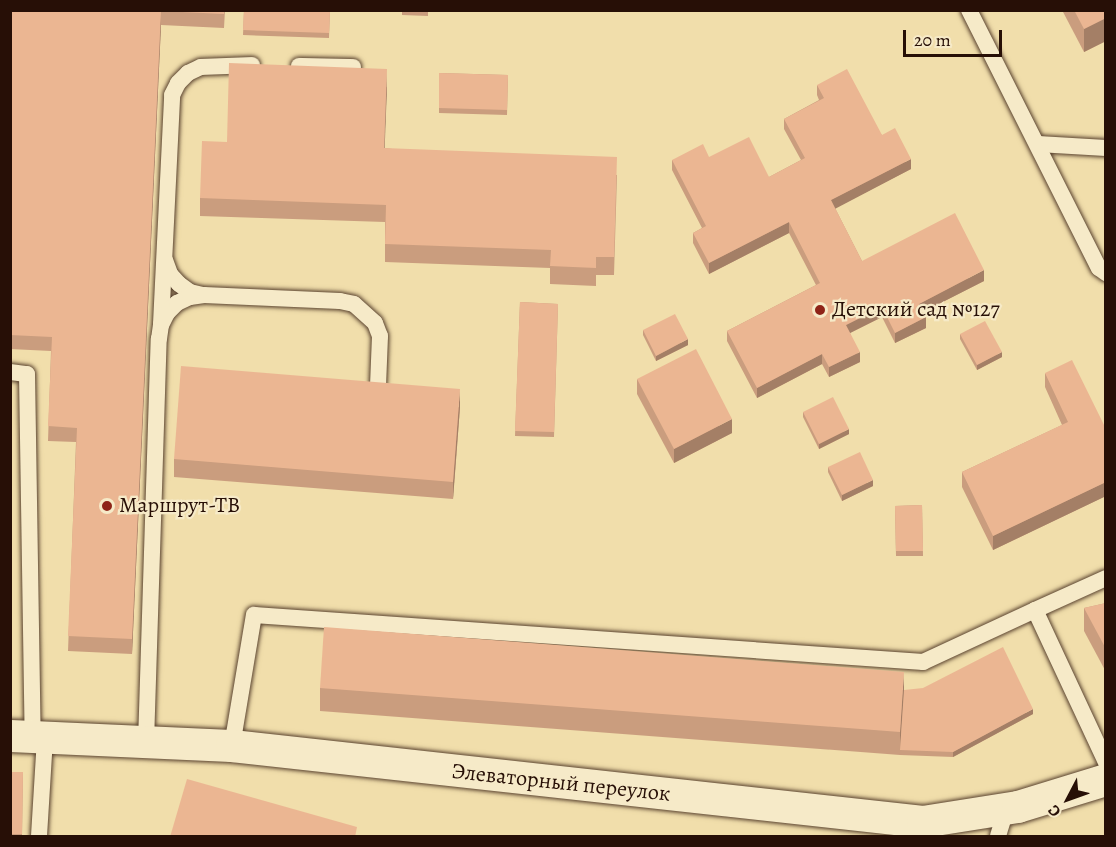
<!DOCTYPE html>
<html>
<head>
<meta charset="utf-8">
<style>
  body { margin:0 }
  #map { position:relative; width:1116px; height:847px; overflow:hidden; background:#f1deab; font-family:Alegreya,serif }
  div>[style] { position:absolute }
  .roads { filter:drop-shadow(0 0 2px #5a432f) drop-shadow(0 0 2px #5a432f) }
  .service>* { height:16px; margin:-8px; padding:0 8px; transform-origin:8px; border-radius:8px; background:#f6eac8 }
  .minor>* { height:32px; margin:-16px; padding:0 16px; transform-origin:16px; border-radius:16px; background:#f6eac8 }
  .wall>* { inset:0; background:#ca9d7e }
  .shaded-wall>* { inset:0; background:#a47f66 }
  .building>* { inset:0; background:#ebb692 }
  .dots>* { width:16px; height:16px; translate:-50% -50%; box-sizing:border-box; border:3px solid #f6eac8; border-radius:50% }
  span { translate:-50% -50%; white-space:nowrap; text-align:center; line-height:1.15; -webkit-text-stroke:4.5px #f6eac8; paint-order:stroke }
  .poi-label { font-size:22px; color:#270f06 }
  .left { translate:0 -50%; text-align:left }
  .street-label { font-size:22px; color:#270f06 }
  .frame { position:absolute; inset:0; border:12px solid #270f06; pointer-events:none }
  .north { position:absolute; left:1038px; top:769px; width:60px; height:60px; -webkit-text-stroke:4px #f6eac8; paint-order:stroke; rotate:229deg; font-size:16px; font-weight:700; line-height:24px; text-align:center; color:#270f06 }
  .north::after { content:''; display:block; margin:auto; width:21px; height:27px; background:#270f06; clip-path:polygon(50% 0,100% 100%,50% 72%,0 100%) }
  .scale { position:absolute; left:903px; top:30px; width:99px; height:27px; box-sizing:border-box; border:3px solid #270f06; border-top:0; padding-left:8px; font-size:18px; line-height:21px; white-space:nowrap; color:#270f06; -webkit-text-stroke:4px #f6eac8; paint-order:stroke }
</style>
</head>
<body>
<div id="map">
  <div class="roads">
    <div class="service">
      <div style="left:969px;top:10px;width:289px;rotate:63.3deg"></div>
      <div style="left:1099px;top:268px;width:9px;rotate:36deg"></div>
      <div style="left:299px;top:66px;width:54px;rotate:1.1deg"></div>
      <div style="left:1038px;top:144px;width:68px;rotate:3.4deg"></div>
      <div style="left:165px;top:260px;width:15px;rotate:70deg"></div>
      <div style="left:170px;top:274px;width:13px;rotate:48deg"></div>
      <div style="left:179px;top:284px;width:14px;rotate:36deg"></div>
      <div style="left:190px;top:292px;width:13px;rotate:13deg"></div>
      <div style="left:161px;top:324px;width:229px;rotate:-87.2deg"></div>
      <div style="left:172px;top:95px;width:13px;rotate:-63deg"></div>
      <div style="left:178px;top:83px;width:14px;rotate:-45deg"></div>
      <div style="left:188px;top:73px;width:14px;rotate:-25deg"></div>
      <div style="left:201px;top:67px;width:51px;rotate:-2.2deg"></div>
      <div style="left:10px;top:372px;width:17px;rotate:7deg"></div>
      <div style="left:27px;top:374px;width:363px;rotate:89.1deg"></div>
      <div style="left:1106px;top:578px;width:78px;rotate:155.7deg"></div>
      <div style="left:1035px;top:610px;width:168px;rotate:65deg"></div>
      <div style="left:146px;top:743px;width:404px;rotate:-88.2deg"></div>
      <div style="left:159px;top:339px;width:14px;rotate:-82deg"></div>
      <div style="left:161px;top:325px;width:13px;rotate:-63deg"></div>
      <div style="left:167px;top:313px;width:14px;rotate:-45deg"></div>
      <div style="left:177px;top:303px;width:14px;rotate:-25deg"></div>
      <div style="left:190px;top:297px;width:14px;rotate:-8deg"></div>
      <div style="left:204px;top:295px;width:136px;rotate:2.5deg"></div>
      <div style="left:340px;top:301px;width:14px;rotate:12deg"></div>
      <div style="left:354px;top:304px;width:28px;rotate:42deg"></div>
      <div style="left:375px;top:323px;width:14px;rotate:69deg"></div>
      <div style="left:380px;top:336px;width:49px;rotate:92.3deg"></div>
      <div style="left:232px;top:746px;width:133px;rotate:-80.5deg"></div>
      <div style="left:254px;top:615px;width:671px;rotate:4.02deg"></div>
      <div style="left:923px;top:662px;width:123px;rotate:-24.9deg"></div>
      <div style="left:39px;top:836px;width:99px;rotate:-86.5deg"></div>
      <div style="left:998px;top:836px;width:28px;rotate:-73deg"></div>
    </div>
    <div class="minor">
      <div style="left:10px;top:736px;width:222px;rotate:2.6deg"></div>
      <div style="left:232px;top:746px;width:695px;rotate:6.28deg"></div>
      <div style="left:923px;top:822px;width:96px;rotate:-9deg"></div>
      <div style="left:1018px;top:807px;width:92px;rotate:-17.1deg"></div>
    </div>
  </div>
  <div class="wall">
    <div style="clip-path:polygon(10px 10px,225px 10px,224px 28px,161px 25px,132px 654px,68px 651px,76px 442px,48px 441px,51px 351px,10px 349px)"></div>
    <div style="clip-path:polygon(244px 10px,330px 10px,329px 38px,243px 35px)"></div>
    <div style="clip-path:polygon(402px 10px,428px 10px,428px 16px,402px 15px)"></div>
    <div style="clip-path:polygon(1062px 10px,1106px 10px,1106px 41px,1084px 52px)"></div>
    <div style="clip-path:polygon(439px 73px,508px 75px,507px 115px,439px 113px)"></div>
    <div style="clip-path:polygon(817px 85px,882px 135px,911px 169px,835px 208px,862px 261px,984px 281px,923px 312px,926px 328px,895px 343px,882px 317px,850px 333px,860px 362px,829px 377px,822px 364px,757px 398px,727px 341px,727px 331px,816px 285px,789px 233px,709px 274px,693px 243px,693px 233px,702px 228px,672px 170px,672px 160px,709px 157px,769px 177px,801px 160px,784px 129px,784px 119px,819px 100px,817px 95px)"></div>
    <div style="clip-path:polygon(387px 87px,384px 148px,617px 175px,614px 275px,596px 275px,596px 286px,550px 284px,550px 268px,385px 262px,385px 222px,200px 216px,200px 198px,227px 142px)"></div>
    <div style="clip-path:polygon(520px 302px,558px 304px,554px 437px,515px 436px)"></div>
    <div style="clip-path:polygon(643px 330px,688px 345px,656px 361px,643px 335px)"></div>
    <div style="clip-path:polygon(960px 334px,1002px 357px,977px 370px,960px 339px)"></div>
    <div style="clip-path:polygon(1045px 373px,1106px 429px,1106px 496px,993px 550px,962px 487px,962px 472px,1062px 425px,1045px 387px)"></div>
    <div style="clip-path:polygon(637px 379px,732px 433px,674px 463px,637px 394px)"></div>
    <div style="clip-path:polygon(460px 407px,453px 499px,174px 477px,174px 459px)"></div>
    <div style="clip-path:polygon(803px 412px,849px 434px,819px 449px,803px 417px)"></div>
    <div style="clip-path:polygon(828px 467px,873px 486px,842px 501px,828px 472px)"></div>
    <div style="clip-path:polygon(922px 505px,923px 556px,896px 556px,895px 506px)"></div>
    <div style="clip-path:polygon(1106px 603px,1106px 672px,1084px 631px,1084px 608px)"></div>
    <div style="clip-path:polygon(320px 688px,904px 690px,1033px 714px,953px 757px,900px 755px,320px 711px)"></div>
    <div style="clip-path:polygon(10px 772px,23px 772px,22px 837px,10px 837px)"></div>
  </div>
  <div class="shaded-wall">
    <div style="clip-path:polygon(161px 11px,161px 25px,132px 654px,132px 639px)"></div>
    <div style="clip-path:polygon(1106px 18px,1106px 41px,1084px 52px,1084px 29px)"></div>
    <div style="clip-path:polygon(387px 69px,387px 87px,384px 166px,384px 148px)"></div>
    <div style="clip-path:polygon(911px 159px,911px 169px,831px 211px,831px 200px)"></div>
    <div style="clip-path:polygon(789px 222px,789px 233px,709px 274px,709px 263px)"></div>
    <div style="clip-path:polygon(984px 270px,984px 281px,919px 314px,919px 304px)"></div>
    <div style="clip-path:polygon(882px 307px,882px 317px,846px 335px,846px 325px)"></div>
    <div style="clip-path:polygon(926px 317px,926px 328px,895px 343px,895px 333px)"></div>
    <div style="clip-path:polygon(688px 339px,688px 345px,656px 361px,656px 356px)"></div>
    <div style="clip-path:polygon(860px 352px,860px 362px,829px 377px,829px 367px)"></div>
    <div style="clip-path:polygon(1002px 352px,1002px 357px,977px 370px,977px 365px)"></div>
    <div style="clip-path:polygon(822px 354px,822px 364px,757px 398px,757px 388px)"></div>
    <div style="clip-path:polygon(460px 389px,460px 407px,453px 499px,453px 482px)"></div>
    <div style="clip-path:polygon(732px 419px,732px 433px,674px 463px,674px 449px)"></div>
    <div style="clip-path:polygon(849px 429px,849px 434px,819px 449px,819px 444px)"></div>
    <div style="clip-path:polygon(873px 480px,873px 486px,842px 501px,842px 495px)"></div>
    <div style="clip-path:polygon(1106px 482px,1106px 496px,993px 550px,993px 536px)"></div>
    <div style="clip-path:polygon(904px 672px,904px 695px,900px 750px,900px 732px)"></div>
    <div style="clip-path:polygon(1033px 709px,1033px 714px,953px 757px,953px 752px)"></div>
  </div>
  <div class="building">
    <div style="clip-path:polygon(10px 10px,224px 10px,224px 14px,161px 11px,132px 639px,68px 636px,77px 428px,48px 426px,52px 337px,10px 335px)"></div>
    <div style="clip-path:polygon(244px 10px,330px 10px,329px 33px,243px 30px)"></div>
    <div style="clip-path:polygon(1074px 10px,1106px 10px,1106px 18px,1084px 29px)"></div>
    <div style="clip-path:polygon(229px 63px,387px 69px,384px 148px,617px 157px,614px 257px,596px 257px,596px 268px,550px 266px,551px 250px,385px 244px,386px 205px,200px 198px,202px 141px,227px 142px)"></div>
    <div style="clip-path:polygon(847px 69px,882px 135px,895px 128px,911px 159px,831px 200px,862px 261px,955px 213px,984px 270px,919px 304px,926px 317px,895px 333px,882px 307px,846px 325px,860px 352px,829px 367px,822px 354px,757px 388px,727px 331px,820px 283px,789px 222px,709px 263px,693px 233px,706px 226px,672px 160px,703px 144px,709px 157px,749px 137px,769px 177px,805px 158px,784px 119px,824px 98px,817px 85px)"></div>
    <div style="clip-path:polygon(439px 73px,508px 75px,507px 110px,439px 108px)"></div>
    <div style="clip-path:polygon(520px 302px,558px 304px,554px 432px,515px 431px)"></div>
    <div style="clip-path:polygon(675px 314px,688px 339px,656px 356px,643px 330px)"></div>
    <div style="clip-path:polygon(985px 321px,1002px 352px,977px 365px,960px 334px)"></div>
    <div style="clip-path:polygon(696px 349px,732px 419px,674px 449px,637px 379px)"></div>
    <div style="clip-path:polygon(1072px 360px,1106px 429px,1106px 482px,993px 536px,962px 472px,1068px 422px,1045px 373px)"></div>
    <div style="clip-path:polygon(181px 366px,460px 389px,453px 482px,174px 459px)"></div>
    <div style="clip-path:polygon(833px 397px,849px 429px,819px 444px,803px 412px)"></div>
    <div style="clip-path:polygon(860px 452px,873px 480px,842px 495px,828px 467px)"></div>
    <div style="clip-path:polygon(922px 505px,923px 551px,896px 551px,895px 506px)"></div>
    <div style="clip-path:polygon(1106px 603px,1106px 649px,1084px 608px)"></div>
    <div style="clip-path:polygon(324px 627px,904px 672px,900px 732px,320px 688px)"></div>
    <div style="clip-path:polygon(1003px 647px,1033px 709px,953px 752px,900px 750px,904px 690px,923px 688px)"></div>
    <div style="clip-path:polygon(10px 772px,23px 772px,22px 834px,10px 834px)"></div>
    <div style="clip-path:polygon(187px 779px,357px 827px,355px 837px,170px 837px)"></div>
  </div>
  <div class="dots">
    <div style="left:820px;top:310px;background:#8f2418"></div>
    <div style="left:107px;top:506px;background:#8f2418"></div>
  </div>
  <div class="poi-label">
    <span class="left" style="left:832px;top:310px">Детский сад №127</span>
    <span class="left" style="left:119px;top:506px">Маршрут-ТВ</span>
  </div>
  <div class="street-label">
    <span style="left:561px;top:783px;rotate:6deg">Элеваторный переулок</span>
  </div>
  <div class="frame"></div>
  <div class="north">С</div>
  <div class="scale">20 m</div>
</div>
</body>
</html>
